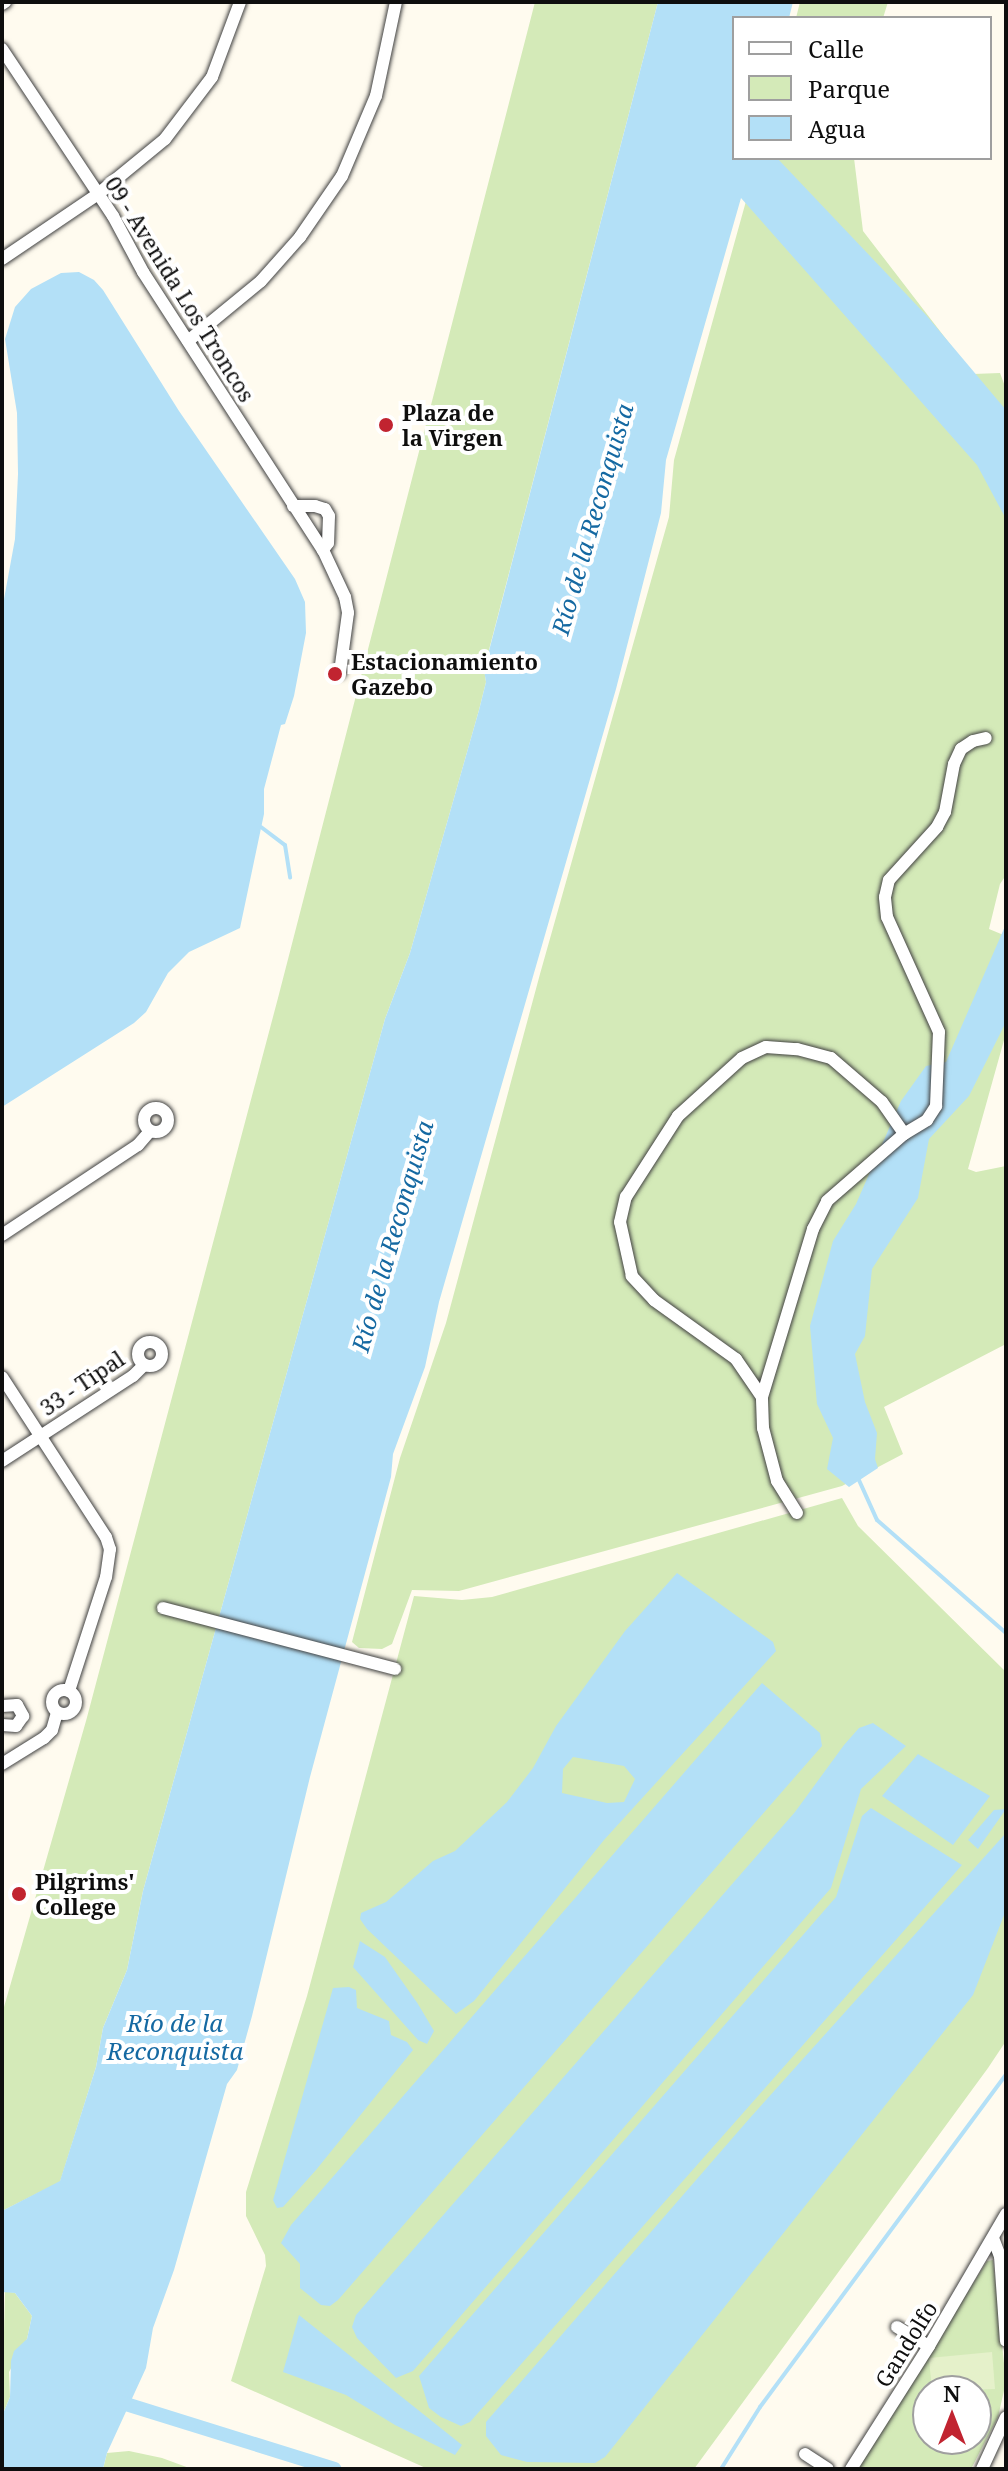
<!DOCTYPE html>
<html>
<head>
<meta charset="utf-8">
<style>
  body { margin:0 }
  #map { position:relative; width:1008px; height:2471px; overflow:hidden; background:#fffbef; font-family:"Noto Serif",serif }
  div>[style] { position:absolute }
  .green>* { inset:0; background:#d4eab8 }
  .pitch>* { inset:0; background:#e5f1ca }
  .water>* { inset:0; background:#b3e0f7 }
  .stream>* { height:4px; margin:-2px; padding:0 2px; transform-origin:2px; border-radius:2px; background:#b3e0f7 }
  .canal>* { height:14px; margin:-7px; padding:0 7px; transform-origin:7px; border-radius:7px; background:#b3e0f7 }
  .roads { filter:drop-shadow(0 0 2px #414141) drop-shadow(0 0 2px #414141) }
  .minor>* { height:12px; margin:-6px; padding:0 6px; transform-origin:6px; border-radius:6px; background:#fff }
  .minor>.ring { margin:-6px; padding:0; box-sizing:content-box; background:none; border:12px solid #fff; border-radius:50% }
  .dots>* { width:22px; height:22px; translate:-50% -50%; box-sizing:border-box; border:4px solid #fff; border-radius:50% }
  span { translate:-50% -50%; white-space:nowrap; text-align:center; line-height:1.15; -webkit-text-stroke:8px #fff; paint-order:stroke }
  .street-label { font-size:22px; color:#0e0e0e }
  .poi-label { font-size:22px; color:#0e0e0e; font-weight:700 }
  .left { translate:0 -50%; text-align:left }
  .water-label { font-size:24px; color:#1569a2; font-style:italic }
  .frame { position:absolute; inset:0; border:4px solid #0e0e0e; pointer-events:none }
  .legend { position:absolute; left:732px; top:16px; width:260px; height:144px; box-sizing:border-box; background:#fff; border:2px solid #9f9f9f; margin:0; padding:10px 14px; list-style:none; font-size:24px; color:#0e0e0e }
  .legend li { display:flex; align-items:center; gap:16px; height:40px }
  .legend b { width:40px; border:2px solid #9f9f9f }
  .north { position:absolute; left:912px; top:2375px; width:80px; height:80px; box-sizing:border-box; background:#fff; border:2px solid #9f9f9f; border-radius:50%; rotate:0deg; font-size:22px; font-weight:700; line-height:32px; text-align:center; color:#0e0e0e }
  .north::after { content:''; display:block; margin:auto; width:28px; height:36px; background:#c12430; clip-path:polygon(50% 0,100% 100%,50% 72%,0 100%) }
</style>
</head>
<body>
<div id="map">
  <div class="green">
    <div style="clip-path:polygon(535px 2px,658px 2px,484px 669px,486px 682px,479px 710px,410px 953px,385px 1019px,143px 1891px,127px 1970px,103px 2028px,96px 2067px,60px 2182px,2px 2211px,2px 2014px,86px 1721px,278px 998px)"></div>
    <div style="clip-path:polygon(800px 2px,888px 2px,883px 18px,796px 18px)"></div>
    <div style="clip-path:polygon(758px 158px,854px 158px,863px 231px,973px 374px,1000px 373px,1006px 389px,1006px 875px,1000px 884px,989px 929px,1006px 936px,1006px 1033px,968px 1169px,976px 1172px,1006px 1166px,1006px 1344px,884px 1407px,903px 1454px,842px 1486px,459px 1591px,412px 1590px,392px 1644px,382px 1649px,359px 1648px,352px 1642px,400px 1458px,446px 1323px,540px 974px,669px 517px,674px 460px)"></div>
    <div style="clip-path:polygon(842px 1498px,858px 1526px,1006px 1672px,1006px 2041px,988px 2068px,694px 2469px,428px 2469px,231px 2381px,266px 2266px,265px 2255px,246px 2216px,246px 2192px,307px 1996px,414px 1596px,462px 1600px,492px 1597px)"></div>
    <div style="clip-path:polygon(evenodd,993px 2260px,1006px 2382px,998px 2417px,971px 2469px,858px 2469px,987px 2261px,993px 2260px,928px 2391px,976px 2391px,976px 2439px,928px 2439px,928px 2391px)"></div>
    <div style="clip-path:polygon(5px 2291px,15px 2293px,32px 2316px,27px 2339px,9px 2372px,10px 2397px,2px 2416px)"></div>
    <div style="clip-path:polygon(129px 2451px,162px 2458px,192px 2469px,103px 2469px,107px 2453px)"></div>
  </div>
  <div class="pitch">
    <div style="clip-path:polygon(992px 2352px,995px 2389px,932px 2391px,929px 2358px)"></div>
  </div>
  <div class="water">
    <div style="clip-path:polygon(658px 2px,793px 2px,789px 18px,734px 18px,734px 158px,777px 158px,926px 315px,1006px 410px,1006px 519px,977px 465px,741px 198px,666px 460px,661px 513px,616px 689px,439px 1302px,425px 1367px,393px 1454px,391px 1477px,310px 1777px,252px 2016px,237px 2070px,227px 2084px,174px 2270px,153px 2328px,146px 2368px,107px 2453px,103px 2469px,2px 2469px,2px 2416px,10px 2397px,11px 2361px,14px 2351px,27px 2339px,32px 2316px,15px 2293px,2px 2292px,2px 2211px,60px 2181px,96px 2067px,103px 2028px,127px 1970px,143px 1891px,385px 1019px,410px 953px,479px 710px,486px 682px,484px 670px)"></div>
    <div style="clip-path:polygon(79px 272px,94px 280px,103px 290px,179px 411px,295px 579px,305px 602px,306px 633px,294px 696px,285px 724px,281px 725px,264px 789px,264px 814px,240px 928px,189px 952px,168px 973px,146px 1012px,134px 1023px,2px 1107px,2px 610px,15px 539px,18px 474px,17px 413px,5px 339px,15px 307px,31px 289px,61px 273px)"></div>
    <div style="clip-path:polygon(1006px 924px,1006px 1022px,969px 1096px,929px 1139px,918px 1198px,872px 1269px,865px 1336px,855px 1354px,865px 1402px,877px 1433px,875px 1459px,878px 1468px,849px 1487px,827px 1469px,833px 1438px,817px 1404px,810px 1326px,833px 1241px,856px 1204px,901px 1101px,926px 1066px,946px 1062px)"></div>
    <div style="clip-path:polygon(evenodd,677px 1573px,773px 1642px,776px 1651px,604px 1840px,474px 2001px,456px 2014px,367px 1929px,360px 1919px,361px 1913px,386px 1902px,433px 1861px,455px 1851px,507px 1802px,533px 1768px,556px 1726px,625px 1631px,677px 1573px,573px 1757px,624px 1766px,635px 1779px,624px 1802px,607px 1803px,562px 1793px,563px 1769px,573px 1757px)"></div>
    <div style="clip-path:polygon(762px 1683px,820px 1733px,822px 1746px,338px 2300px,330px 2306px,321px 2305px,300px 2288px,300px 2264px,281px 2243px,291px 2225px)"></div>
    <div style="clip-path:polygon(873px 1723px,906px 1746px,861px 1789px,831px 1888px,413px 2371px,396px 2378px,357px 2338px,352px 2327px,356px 2315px,795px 1812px,844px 1745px,859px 1728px)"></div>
    <div style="clip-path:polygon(918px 1754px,990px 1796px,953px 1845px,882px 1796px)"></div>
    <div style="clip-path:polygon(871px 1808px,962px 1865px,470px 2422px,461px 2426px,441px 2417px,429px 2408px,419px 2376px,836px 1897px,862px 1816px)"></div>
    <div style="clip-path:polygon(1006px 1809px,978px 1849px,968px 1840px,994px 1810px)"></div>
    <div style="clip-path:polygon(1005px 1834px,1006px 1910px,973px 1995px,605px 2457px,595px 2463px,527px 2462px,501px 2455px,486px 2436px,486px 2422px,749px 2119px)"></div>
    <div style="clip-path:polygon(360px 1941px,385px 1957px,418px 2004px,434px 2031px,427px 2044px,418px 2040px,353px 1967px)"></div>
    <div style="clip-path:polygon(349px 1987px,356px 1990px,357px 2008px,389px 2021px,391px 2035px,407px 2042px,413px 2050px,316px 2170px,283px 2207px,277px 2208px,273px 2200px,333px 1988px)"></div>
    <div style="clip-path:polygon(299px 2315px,462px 2445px,455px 2455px,395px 2425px,346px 2395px,283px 2372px)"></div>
  </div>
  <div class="stream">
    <div style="left:261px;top:827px;width:30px;rotate:37deg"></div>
    <div style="left:285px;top:845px;width:33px;rotate:81deg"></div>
    <div style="left:858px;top:1478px;width:46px;rotate:65.7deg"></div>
    <div style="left:877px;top:1520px;width:171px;rotate:41.2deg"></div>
    <div style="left:721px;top:2469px;width:73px;rotate:-57.8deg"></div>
    <div style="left:760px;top:2407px;width:413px;rotate:-53.5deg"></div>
  </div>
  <div class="canal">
    <div style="left:113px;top:2400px;width:232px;rotate:17.3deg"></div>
  </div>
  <div class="roads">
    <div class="minor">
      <div style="left:2px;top:4px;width:4px;rotate:-34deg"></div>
      <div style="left:2px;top:49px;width:201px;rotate:56.4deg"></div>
      <div style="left:113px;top:216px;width:64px;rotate:61.8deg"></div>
      <div style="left:143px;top:272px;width:331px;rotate:57.1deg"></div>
      <div style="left:2px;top:259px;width:116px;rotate:-34.1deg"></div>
      <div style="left:98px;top:194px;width:87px;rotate:-39.4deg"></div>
      <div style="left:165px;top:139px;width:78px;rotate:-52.8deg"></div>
      <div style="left:212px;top:77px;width:80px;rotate:-69.5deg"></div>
      <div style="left:188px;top:341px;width:94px;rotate:-39.4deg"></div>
      <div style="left:261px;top:281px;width:59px;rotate:-48.4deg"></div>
      <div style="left:300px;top:237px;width:74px;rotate:-55.5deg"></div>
      <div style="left:342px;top:176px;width:87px;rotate:-67deg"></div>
      <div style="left:376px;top:96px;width:96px;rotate:-78deg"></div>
      <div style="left:293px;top:506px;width:22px"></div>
      <div style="left:315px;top:506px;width:10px;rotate:17deg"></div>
      <div style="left:325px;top:509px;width:8px;rotate:60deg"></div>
      <div style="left:329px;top:516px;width:27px;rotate:92deg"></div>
      <div style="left:328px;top:543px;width:9px;rotate:126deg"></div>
      <div style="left:323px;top:550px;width:52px;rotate:64.9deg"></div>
      <div style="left:345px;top:597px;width:16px;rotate:79deg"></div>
      <div style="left:348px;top:613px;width:60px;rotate:97.7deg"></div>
      <div class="ring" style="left:144px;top:1108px;width:12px;height:12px"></div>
      <div style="left:2px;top:1235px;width:163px;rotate:-33.5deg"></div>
      <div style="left:138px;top:1145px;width:18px;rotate:-49deg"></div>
      <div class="ring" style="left:138px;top:1342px;width:12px;height:12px"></div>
      <div style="left:2px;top:1377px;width:191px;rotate:57deg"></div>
      <div style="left:106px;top:1537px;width:13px;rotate:72deg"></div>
      <div style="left:110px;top:1549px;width:28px;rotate:98deg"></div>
      <div style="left:106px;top:1577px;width:120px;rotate:108deg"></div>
      <div style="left:762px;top:1397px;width:46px;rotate:-124.4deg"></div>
      <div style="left:736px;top:1359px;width:101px;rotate:-144.3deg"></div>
      <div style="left:654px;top:1300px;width:33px;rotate:-133deg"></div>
      <div style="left:632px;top:1276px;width:55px;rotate:-102.5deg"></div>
      <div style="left:620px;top:1222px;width:26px;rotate:-77deg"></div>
      <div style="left:626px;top:1197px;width:96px;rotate:-57.3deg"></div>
      <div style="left:678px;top:1116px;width:86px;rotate:-42.2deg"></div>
      <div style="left:742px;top:1058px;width:26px;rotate:-25deg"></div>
      <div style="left:766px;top:1047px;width:31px;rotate:4deg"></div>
      <div style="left:797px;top:1049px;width:35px;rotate:15deg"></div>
      <div style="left:831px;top:1058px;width:67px;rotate:40.8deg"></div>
      <div style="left:882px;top:1102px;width:39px;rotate:55deg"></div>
      <div style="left:2px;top:1461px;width:156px;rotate:-33deg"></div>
      <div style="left:133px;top:1376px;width:16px;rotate:-45deg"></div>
      <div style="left:797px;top:1513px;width:38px;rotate:-122deg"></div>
      <div style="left:777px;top:1481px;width:55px;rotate:-104.8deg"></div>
      <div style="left:763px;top:1428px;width:31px;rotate:-92deg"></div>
      <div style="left:762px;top:1397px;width:176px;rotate:-73.1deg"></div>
      <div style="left:813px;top:1229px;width:31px;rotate:-63deg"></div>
      <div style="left:827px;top:1201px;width:102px;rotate:-41deg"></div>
      <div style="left:904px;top:1134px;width:27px;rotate:-31deg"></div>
      <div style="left:927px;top:1120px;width:17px;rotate:-57deg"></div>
      <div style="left:936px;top:1106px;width:74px;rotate:-87.7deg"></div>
      <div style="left:939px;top:1032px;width:126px;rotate:-114.3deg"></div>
      <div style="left:887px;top:917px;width:20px;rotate:-96deg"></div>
      <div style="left:885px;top:897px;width:17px;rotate:-77deg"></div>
      <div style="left:889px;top:880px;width:72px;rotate:-47.8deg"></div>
      <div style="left:937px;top:827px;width:17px;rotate:-62deg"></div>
      <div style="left:945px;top:812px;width:49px;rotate:-79.4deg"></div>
      <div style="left:954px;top:764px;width:17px;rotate:-65deg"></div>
      <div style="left:961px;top:749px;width:14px;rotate:-34deg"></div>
      <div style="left:973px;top:741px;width:13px;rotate:-13deg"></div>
      <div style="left:163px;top:1608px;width:240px;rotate:14.7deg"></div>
      <div class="ring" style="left:52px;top:1690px;width:12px;height:12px"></div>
      <div style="left:2px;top:1706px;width:15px;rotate:-4deg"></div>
      <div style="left:17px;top:1705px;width:13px;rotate:61deg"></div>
      <div style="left:23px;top:1716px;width:12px;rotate:125deg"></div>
      <div style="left:16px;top:1726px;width:14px;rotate:-176deg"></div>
      <div style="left:2px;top:1764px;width:49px;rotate:-31.8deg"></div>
      <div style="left:44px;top:1738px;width:11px;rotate:-45deg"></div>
      <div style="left:52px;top:1730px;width:18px;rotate:-74deg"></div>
      <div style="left:993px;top:2238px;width:19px;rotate:69deg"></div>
      <div style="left:1000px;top:2256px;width:85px;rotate:86deg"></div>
      <div style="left:897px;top:2327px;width:37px;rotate:31deg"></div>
      <div style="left:805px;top:2454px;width:27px;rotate:33deg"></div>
      <div style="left:851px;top:2469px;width:146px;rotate:-57.6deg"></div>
      <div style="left:929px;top:2346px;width:153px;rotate:-59.7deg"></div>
      <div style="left:982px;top:2469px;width:57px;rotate:-65.2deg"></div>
    </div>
  </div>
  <div class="dots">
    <div style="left:386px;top:425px;background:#c12430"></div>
    <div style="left:335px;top:674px;background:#c12430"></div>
    <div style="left:19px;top:1894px;background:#c12430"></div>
  </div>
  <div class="street-label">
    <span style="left:180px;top:289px;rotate:58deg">09 - Avenida Los Troncos</span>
    <span style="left:82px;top:1383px;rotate:-34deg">33 - Tipal</span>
    <span style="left:906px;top:2344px;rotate:-58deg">Gandolfo</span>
  </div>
  <div class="poi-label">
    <span class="left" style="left:402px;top:425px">Plaza de<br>la Virgen</span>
    <span class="left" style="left:351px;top:674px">Estacionamiento<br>Gazebo</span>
    <span class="left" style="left:35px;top:1894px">Pilgrims'<br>College</span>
  </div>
  <div class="water-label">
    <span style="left:592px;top:519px;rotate:-74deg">Río de la Reconquista</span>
    <span style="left:392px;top:1236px;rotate:-74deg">Río de la Reconquista</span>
    <span style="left:175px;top:2037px">Río de la<br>Reconquista</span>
  </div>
  <div class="frame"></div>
  <ul class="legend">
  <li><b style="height:10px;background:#fff"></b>Calle</li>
  <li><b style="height:22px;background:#d4eab8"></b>Parque</li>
  <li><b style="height:22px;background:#b3e0f7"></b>Agua</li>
  </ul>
  <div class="north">N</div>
</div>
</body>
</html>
